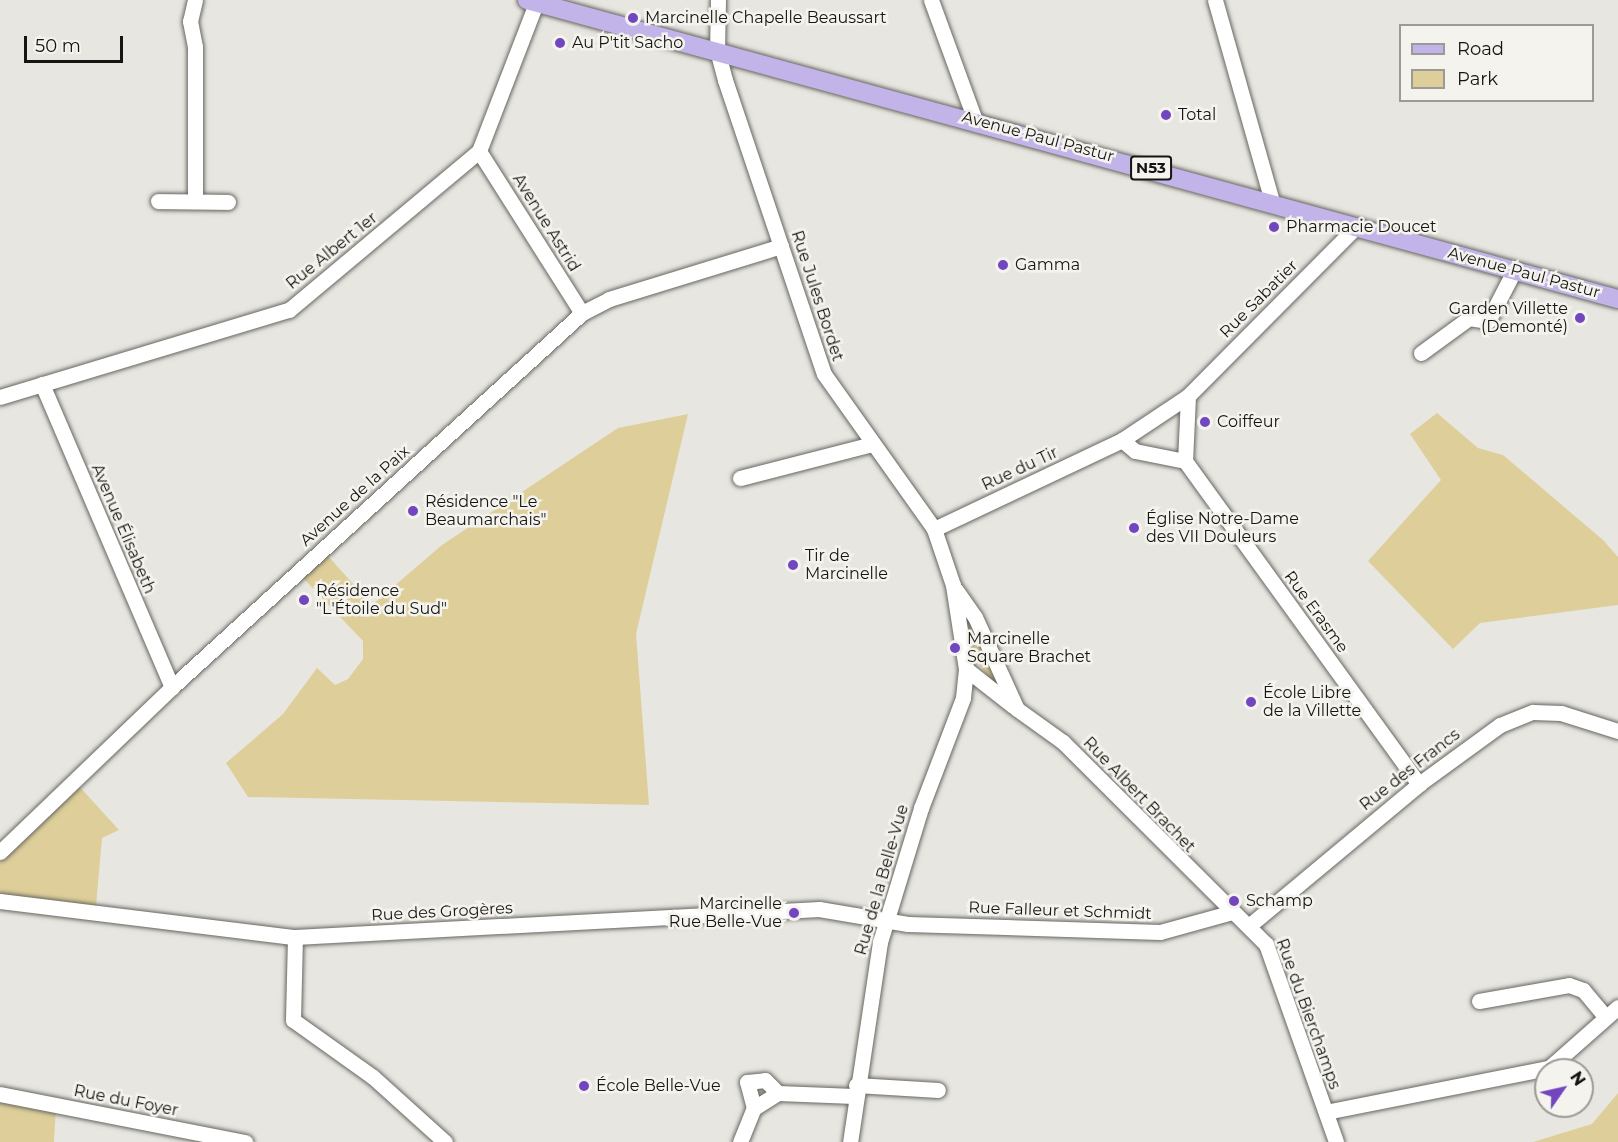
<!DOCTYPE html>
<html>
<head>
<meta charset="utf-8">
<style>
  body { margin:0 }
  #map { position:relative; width:1618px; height:1142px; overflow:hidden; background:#e8e6e0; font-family:Montserrat,sans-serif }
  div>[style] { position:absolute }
  .green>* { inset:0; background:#decf9a }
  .roads { filter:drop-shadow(0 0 2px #676660) drop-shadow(0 0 2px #676660) }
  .minor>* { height:15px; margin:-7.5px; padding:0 7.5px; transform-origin:7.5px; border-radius:7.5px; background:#fff }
  .major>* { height:18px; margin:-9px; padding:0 9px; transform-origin:9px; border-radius:9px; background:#c2b3e8 }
  .dots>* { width:16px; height:16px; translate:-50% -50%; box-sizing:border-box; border:3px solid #f5f3ed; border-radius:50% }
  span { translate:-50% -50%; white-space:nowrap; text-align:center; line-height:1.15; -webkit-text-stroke:5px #f5f3ed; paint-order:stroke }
  .shield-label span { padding:2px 4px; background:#f5f3ed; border:2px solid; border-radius:4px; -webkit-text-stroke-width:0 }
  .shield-label { font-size:15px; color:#151513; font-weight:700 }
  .poi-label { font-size:16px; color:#151513 }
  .left { translate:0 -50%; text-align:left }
  .right { translate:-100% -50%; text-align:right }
  .street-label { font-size:16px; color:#151513 }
  .legend { position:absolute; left:1399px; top:24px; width:195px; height:78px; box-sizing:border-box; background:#f5f3ed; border:2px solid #9b9a96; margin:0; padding:8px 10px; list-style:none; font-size:18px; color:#151513 }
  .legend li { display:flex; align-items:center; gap:12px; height:30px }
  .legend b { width:30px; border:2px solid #9b9a96 }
  .north { position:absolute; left:1534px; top:1058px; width:60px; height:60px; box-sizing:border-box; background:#f5f3ed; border:2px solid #9b9a96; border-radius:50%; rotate:56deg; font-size:16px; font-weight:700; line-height:24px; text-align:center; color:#151513 }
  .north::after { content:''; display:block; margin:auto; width:21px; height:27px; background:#7246be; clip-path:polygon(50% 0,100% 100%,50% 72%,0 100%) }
  .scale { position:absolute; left:24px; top:36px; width:99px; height:27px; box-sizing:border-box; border:3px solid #151513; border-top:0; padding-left:8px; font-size:18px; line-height:21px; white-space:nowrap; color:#151513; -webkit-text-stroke:4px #f5f3ed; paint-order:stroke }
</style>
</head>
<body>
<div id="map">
  <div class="green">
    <div style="clip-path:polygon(1437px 413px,1478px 448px,1503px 455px,1603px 540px,1618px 557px,1618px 605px,1480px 623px,1453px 649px,1368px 561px,1441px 480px,1410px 434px)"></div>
    <div style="clip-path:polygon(688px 414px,636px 634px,649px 805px,248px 797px,226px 763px,283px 714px,317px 668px,335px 685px,348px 679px,363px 659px,363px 641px,303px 578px,328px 556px,372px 605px,442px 545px,618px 428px)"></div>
    <div style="clip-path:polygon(968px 618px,998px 678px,992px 683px,972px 653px)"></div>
    <div style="clip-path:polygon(78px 785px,119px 830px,102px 838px,96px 906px,0 895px,0 861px)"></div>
    <div style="clip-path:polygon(1618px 1093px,1618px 1142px,1533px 1142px,1592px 1124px)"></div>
    <div style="clip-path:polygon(0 1094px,56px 1106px,54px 1142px,0 1142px)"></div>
  </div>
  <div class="roads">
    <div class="minor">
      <div style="left:195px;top:0;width:22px;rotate:103deg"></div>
      <div style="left:190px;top:21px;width:26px;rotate:79deg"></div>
      <div style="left:195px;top:47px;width:152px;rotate:90deg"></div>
      <div style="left:718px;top:0;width:50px;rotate:91.1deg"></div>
      <div style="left:717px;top:50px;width:31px;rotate:75deg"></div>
      <div style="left:725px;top:80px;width:310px;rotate:71.4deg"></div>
      <div style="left:824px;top:374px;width:190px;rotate:54.6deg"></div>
      <div style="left:934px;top:529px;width:59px;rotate:71.3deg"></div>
      <div style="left:953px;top:585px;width:85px;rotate:81.2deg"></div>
      <div style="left:966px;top:669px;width:29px;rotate:96deg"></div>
      <div style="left:963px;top:698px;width:118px;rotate:110.9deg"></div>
      <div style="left:921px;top:808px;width:140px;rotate:107deg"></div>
      <div style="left:880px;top:942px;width:202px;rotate:98.5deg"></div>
      <div style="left:931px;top:0;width:128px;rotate:69.9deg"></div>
      <div style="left:1215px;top:0;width:210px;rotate:74.2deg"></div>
      <div style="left:479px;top:151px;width:192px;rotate:57.6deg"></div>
      <div style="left:158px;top:201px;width:70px;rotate:0.8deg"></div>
      <div style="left:1421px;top:353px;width:59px;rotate:-36.1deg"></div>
      <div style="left:1469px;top:318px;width:19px;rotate:9deg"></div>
      <div style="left:1488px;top:321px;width:56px;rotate:-62.5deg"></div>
      <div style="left:42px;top:384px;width:330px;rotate:66.8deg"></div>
      <div style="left:1188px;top:396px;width:65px;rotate:92.6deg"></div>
      <div style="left:1185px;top:461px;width:51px;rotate:-168.7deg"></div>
      <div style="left:1135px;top:451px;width:17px;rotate:-140deg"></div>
      <div style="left:1122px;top:440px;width:79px;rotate:-33.7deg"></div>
      <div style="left:1188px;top:396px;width:237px;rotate:-45.2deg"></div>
      <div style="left:0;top:397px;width:302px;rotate:-16.8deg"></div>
      <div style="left:289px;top:310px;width:248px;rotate:-39.9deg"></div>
      <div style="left:479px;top:151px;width:159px;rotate:-68.9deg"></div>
      <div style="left:1185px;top:461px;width:399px;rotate:54.1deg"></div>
      <div style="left:740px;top:478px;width:136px;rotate:-14.4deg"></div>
      <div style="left:934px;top:529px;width:208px;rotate:-25.3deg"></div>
      <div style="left:956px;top:590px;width:33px;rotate:55deg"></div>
      <div style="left:975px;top:617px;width:101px;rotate:65.5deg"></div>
      <div style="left:1017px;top:709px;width:57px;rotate:35.7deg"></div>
      <div style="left:1063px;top:742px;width:286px;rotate:44.9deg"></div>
      <div style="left:1266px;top:944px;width:210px;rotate:70.5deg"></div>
      <div style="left:966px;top:669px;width:60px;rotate:38.2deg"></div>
      <div style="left:0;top:852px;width:238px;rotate:-43.8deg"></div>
      <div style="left:172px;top:687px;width:555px;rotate:-42.37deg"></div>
      <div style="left:582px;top:313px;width:30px;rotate:-27deg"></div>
      <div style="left:609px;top:299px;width:180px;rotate:-17.1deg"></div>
      <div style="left:0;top:901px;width:297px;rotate:7deg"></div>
      <div style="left:295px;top:937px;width:525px;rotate:-3.06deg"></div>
      <div style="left:819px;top:909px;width:90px;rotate:9.6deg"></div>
      <div style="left:908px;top:924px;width:252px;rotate:1.8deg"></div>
      <div style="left:1160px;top:932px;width:72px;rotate:-15.4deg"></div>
      <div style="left:1250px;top:925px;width:220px;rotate:-39.8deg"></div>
      <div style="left:1419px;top:784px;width:100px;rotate:-36.1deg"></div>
      <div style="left:1500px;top:725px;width:35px;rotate:-22deg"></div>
      <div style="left:1533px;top:712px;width:28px;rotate:2deg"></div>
      <div style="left:1561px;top:713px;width:60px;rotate:17.5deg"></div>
      <div style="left:295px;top:937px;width:83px;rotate:91.4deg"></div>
      <div style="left:293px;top:1020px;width:98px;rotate:35.5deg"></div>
      <div style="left:373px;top:1077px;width:97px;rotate:42.1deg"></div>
      <div style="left:1479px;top:1001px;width:91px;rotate:-10.1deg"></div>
      <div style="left:1569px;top:985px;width:15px;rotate:20deg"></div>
      <div style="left:1583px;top:990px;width:35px;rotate:50deg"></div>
      <div style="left:765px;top:1080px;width:18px;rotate:45deg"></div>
      <div style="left:778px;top:1093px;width:28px;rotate:148deg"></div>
      <div style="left:754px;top:1108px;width:27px;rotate:-105deg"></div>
      <div style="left:747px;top:1082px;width:18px;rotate:-6deg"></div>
      <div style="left:856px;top:1085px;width:82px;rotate:3.5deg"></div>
      <div style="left:778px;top:1093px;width:76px;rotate:2.3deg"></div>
      <div style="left:0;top:1094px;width:250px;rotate:11.1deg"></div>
      <div style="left:1326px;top:1112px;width:227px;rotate:-11.2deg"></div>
      <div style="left:1549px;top:1068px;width:92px;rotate:-41.5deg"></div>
      <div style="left:740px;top:1142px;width:37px;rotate:-68deg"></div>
    </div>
    <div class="major">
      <div style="left:527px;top:0;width:1131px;rotate:15.33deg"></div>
    </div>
  </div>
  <div class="dots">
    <div style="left:633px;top:18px;background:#7246be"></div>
    <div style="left:560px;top:43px;background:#7246be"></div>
    <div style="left:1166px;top:115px;background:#7246be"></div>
    <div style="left:1274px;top:227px;background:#7246be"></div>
    <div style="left:1003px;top:265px;background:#7246be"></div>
    <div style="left:1580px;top:318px;background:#7246be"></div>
    <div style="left:1205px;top:422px;background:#7246be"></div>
    <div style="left:413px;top:511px;background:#7246be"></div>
    <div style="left:1134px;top:528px;background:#7246be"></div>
    <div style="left:793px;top:565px;background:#7246be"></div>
    <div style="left:304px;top:600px;background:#7246be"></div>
    <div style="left:955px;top:648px;background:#7246be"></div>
    <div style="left:1251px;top:702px;background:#7246be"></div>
    <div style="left:1234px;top:901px;background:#7246be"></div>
    <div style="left:794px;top:913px;background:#7246be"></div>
    <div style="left:584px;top:1086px;background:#7246be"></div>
  </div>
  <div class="shield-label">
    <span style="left:1151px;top:168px">N53</span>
  </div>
  <div class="poi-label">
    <span class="left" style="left:645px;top:18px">Marcinelle Chapelle Beaussart</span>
    <span class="left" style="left:572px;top:43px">Au P'tit Sacho</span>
    <span class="left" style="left:1178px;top:115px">Total</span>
    <span class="left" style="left:1286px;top:227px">Pharmacie Doucet</span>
    <span class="left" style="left:1015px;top:265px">Gamma</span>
    <span class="right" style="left:1568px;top:318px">Garden Villette<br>(Demonté)</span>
    <span class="left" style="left:1217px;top:422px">Coiffeur</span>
    <span class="left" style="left:425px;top:511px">Résidence "Le<br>Beaumarchais"</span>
    <span class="left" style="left:1146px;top:528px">Église Notre-Dame<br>des VII Douleurs</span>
    <span class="left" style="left:805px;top:565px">Tir de<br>Marcinelle</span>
    <span class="left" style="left:316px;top:600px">Résidence<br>"L'Étoile du Sud"</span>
    <span class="left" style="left:967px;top:648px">Marcinelle<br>Square Brachet</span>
    <span class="left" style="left:1263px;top:702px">École Libre<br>de la Villette</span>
    <span class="left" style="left:1246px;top:901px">Schamp</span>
    <span class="right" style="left:782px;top:913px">Marcinelle<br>Rue Belle-Vue</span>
    <span class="left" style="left:596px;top:1086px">École Belle-Vue</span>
  </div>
  <div class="street-label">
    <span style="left:1038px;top:137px;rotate:15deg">Avenue Paul Pastur</span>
    <span style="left:546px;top:223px;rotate:58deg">Avenue Astrid</span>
    <span style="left:332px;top:251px;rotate:-39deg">Rue Albert 1er</span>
    <span style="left:1524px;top:273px;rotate:15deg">Avenue Paul Pastur</span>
    <span style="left:817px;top:296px;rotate:72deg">Rue Jules Bordet</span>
    <span style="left:1259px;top:299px;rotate:-45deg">Rue Sabatier</span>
    <span style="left:1020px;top:469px;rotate:-25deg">Rue du Tir</span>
    <span style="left:355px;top:496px;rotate:-42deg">Avenue de la Paix</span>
    <span style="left:123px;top:529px;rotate:67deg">Avenue Élisabeth</span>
    <span style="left:1316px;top:612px;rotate:54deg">Rue Erasme</span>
    <span style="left:1410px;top:770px;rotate:-38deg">Rue des Francs</span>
    <span style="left:1139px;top:795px;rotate:46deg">Rue Albert Brachet</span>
    <span style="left:882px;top:880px;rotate:-74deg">Rue de la Belle-Vue</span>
    <span style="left:1060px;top:911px;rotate:2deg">Rue Falleur et Schmidt</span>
    <span style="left:442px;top:912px;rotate:-3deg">Rue des Grogères</span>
    <span style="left:1308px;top:1014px;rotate:70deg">Rue du Bierchamps</span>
    <span style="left:126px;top:1101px;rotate:11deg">Rue du Foyer</span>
  </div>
  <ul class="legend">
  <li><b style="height:8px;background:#c2b3e8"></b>Road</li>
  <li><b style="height:16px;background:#decf9a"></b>Park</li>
  </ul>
  <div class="north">N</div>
  <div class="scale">50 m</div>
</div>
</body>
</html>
